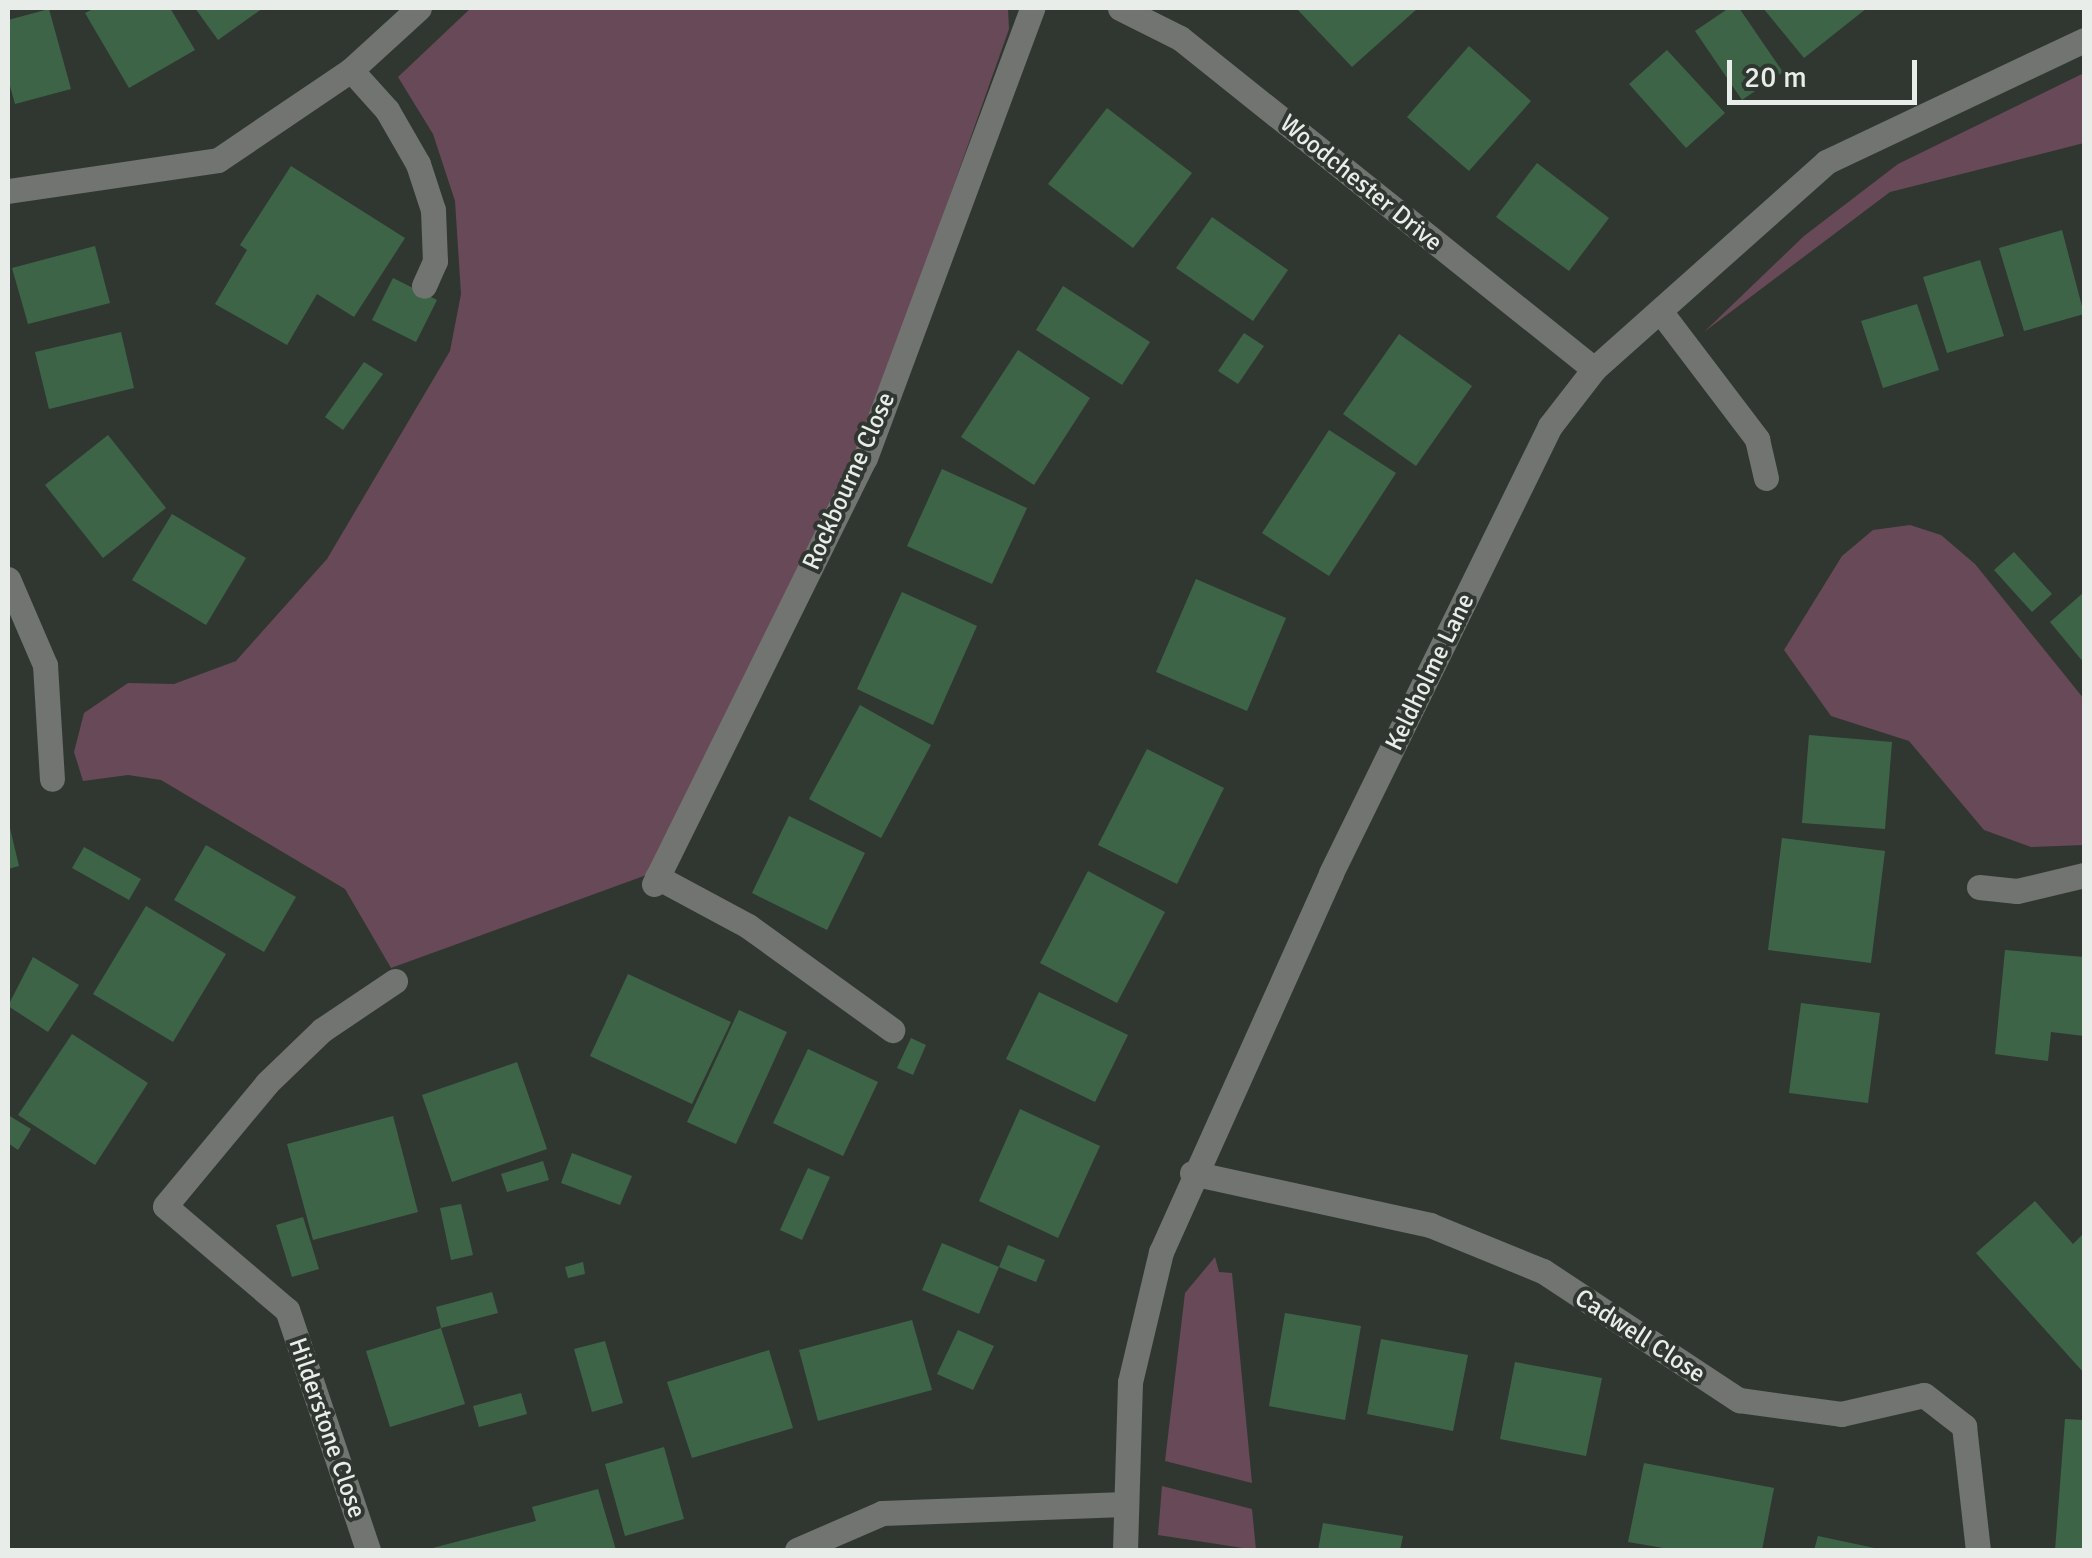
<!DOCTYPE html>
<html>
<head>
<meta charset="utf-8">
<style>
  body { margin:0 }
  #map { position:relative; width:2092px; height:1558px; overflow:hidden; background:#303731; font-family:Signika,sans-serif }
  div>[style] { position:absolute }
  .green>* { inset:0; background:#684957 }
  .building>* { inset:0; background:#3e6448 }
  .service>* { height:25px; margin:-12.5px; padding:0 12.5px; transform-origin:12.5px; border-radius:12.5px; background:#717471 }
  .minor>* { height:25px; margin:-12.5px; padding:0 12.5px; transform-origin:12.5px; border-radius:12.5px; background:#717471 }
  .tertiary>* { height:25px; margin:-12.5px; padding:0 12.5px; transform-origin:12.5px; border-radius:12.5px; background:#717471 }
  span { translate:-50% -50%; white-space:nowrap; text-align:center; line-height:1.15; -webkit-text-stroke:8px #303731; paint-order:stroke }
  .street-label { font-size:25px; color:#e9edea }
  .frame { position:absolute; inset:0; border:10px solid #e9edea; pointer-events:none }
  .scale { position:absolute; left:1727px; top:60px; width:190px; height:45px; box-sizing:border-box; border:5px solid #e9edea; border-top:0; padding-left:12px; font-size:30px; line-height:35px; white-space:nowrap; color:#e9edea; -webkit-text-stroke:8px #303731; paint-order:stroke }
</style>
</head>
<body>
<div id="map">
  <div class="green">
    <div style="clip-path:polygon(471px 8px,1008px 8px,1009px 29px,859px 453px,652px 873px,391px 968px,345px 889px,161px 780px,128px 775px,83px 781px,74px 752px,84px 713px,128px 683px,174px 684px,236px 661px,327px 559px,450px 351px,461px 294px,455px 201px,433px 134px,398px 77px)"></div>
    <div style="clip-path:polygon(2084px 73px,2084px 143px,1890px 192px,1704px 332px,1804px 236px,1898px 164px)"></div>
    <div style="clip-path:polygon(1910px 525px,1941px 535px,1975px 564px,2084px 699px,2084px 845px,2031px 847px,1984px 830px,1909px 741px,1831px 716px,1784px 650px,1842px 556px,1873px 530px)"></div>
    <div style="clip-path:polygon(1215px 1257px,1219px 1272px,1232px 1273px,1252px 1483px,1165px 1461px,1185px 1293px)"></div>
    <div style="clip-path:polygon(1162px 1486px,1252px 1509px,1256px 1550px,1158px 1535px)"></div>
  </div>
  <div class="building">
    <div style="clip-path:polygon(95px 8px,170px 8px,195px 50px,129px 88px,85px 13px)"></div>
    <div style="clip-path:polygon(195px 8px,263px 8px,218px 40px)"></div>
    <div style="clip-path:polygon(1296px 8px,1418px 8px,1352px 67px)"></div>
    <div style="clip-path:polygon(1729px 8px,1739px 8px,1783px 72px,1742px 100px,1695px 31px)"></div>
    <div style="clip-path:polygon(1763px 8px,1867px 8px,1804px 58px)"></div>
    <div style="clip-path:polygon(49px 9px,71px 89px,15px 104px,8px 79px,8px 20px)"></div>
    <div style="clip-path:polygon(1469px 46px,1531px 101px,1469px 171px,1407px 117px)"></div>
    <div style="clip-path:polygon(1667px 50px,1725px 113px,1686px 148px,1629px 84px)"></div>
    <div style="clip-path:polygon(1107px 108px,1192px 173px,1133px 248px,1048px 184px)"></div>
    <div style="clip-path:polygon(1537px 163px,1609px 218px,1569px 271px,1496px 217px)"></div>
    <div style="clip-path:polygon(291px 166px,405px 238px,354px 317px,317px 294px,287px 345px,215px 304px,247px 250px,240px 245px)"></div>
    <div style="clip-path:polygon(1212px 217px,1288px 270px,1253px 321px,1176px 268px)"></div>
    <div style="clip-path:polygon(2062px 230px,2084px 314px,2024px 331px,1999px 248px)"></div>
    <div style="clip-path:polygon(95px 246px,110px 303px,28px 324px,12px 268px)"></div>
    <div style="clip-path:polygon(1980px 260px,2004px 336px,1947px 353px,1923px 277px)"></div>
    <div style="clip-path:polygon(393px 278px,437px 300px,416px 342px,372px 320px)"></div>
    <div style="clip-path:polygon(1063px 286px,1150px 342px,1122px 385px,1036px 330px)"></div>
    <div style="clip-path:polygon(1917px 304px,1939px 370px,1883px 388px,1861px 321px)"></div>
    <div style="clip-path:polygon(121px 332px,134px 388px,49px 409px,35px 352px)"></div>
    <div style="clip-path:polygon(1244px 333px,1264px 346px,1238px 384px,1218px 371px)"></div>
    <div style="clip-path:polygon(1399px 334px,1472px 386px,1416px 466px,1343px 414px)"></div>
    <div style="clip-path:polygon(1018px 350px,1090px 398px,1034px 485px,961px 437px)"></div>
    <div style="clip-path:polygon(364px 362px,383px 374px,343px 430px,325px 417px)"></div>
    <div style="clip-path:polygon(1329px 430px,1396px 473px,1329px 576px,1262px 533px)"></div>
    <div style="clip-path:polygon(108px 435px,166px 508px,103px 558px,45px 485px)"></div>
    <div style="clip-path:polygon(942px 469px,1027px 508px,992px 584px,907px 546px)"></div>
    <div style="clip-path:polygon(172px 514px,246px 558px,206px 625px,132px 580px)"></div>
    <div style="clip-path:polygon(2014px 552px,2052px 594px,2032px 612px,1994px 570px)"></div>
    <div style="clip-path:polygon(1196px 579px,1286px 618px,1247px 711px,1156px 672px)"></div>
    <div style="clip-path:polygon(902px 592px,977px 626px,933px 725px,857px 689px)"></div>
    <div style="clip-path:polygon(2084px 592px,2084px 663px,2050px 622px)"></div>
    <div style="clip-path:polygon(860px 705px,931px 745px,881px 838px,809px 799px)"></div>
    <div style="clip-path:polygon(1809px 735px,1892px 742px,1885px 829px,1802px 823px)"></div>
    <div style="clip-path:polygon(1147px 749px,1224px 788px,1177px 884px,1098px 845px)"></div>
    <div style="clip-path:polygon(789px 816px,865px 853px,827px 930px,752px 893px)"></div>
    <div style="clip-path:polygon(9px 824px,19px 866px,8px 869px,8px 825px)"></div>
    <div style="clip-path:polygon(1782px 838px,1885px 851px,1871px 963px,1768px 950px)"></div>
    <div style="clip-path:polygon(206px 845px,296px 897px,264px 952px,174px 900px)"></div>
    <div style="clip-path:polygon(84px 847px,141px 879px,129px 900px,72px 868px)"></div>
    <div style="clip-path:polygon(1088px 871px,1165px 912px,1117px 1003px,1040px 963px)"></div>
    <div style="clip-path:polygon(146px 906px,226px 954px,173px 1042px,93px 994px)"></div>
    <div style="clip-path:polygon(2005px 950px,2084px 957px,2084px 1036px,2051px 1032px,2048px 1061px,1995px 1054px)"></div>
    <div style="clip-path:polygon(33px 957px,79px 985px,48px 1032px,8px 1006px)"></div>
    <div style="clip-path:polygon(628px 974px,731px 1022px,692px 1104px,590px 1056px)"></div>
    <div style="clip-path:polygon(1039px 992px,1128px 1035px,1095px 1102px,1006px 1059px)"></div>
    <div style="clip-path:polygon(1801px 1003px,1880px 1013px,1868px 1103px,1789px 1093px)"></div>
    <div style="clip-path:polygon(739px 1010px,787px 1032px,736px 1144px,687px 1122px)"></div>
    <div style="clip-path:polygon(72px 1034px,148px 1083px,95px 1165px,18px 1115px)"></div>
    <div style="clip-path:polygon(911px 1038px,926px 1045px,913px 1075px,897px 1068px)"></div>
    <div style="clip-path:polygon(808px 1049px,878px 1082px,843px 1156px,773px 1123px)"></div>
    <div style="clip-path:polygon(517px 1062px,547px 1149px,452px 1182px,422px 1095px)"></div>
    <div style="clip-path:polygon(1020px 1109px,1100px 1146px,1058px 1238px,979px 1201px)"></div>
    <div style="clip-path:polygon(8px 1115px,31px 1129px,18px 1150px,8px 1143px)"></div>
    <div style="clip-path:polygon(393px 1116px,418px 1212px,313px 1240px,287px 1144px)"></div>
    <div style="clip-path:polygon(572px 1153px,632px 1176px,620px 1205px,561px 1183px)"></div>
    <div style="clip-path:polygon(543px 1161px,549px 1180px,507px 1192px,501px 1174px)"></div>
    <div style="clip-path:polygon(808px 1168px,830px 1177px,802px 1240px,780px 1230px)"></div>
    <div style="clip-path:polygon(2035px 1201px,2073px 1244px,2084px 1233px,2084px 1373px,1976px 1253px)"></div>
    <div style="clip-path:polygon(461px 1204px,473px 1255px,451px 1260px,440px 1208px)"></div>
    <div style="clip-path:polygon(303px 1217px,319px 1269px,292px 1277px,276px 1225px)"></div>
    <div style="clip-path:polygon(942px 1243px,999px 1267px,979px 1314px,922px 1290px)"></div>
    <div style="clip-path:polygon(1008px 1245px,1045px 1260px,1036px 1282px,999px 1267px)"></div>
    <div style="clip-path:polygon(583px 1262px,585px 1274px,568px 1278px,565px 1267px)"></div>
    <div style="clip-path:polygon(492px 1292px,498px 1313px,441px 1328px,436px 1307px)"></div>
    <div style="clip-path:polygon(1285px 1313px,1361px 1326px,1345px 1420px,1269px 1406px)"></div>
    <div style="clip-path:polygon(912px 1320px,932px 1390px,818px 1421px,799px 1350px)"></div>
    <div style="clip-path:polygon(441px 1328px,465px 1404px,390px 1427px,366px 1351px)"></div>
    <div style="clip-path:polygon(958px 1330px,994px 1346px,973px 1390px,937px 1374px)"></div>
    <div style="clip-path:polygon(1381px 1339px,1468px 1355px,1453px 1431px,1367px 1414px)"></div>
    <div style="clip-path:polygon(605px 1341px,623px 1403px,592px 1412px,574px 1349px)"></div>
    <div style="clip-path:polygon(769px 1350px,793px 1428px,692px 1458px,667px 1382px)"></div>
    <div style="clip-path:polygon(1515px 1362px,1602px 1378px,1586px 1456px,1500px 1439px)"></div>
    <div style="clip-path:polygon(521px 1393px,527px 1414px,479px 1427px,473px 1406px)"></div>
    <div style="clip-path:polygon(2065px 1419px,2084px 1420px,2084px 1550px,2055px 1550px)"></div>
    <div style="clip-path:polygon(664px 1447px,684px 1519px,625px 1536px,605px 1464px)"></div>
    <div style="clip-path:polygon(1644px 1463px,1774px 1488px,1762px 1550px,1675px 1550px,1628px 1542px)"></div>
    <div style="clip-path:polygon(598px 1489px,616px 1550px,425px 1550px,536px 1521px,532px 1507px)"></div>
    <div style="clip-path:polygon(1323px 1523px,1403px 1536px,1400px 1550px,1318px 1550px)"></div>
    <div style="clip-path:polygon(1818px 1536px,1879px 1549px,1879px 1550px,1814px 1550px)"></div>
  </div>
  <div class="service">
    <div style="left:351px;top:70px;width:54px;rotate:48deg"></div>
    <div style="left:387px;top:110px;width:62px;rotate:60.1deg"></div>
    <div style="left:418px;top:164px;width:48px;rotate:71.9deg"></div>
    <div style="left:433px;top:210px;width:51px;rotate:87.8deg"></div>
    <div style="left:435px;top:261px;width:27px;rotate:114deg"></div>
    <div style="left:1660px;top:311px;width:161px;rotate:52.8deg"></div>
    <div style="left:1757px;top:439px;width:40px;rotate:77deg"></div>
    <div style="left:657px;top:877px;width:103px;rotate:28.3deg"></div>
    <div style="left:748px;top:926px;width:178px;rotate:35.8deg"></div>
    <div style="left:1979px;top:887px;width:38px;rotate:6deg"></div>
    <div style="left:2017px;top:891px;width:69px;rotate:-13.4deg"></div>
    <div style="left:1924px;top:1395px;width:51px;rotate:37.8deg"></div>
    <div style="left:1964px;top:1426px;width:125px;rotate:83.6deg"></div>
  </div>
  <div class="minor">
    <div style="left:1120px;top:8px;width:67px;rotate:26.6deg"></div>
    <div style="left:1180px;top:38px;width:530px;rotate:38.64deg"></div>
    <div style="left:8px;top:191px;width:212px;rotate:-8.4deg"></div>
    <div style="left:218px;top:160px;width:161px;rotate:-34.1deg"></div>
    <div style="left:351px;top:70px;width:92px;rotate:-42.4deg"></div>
    <div style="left:8px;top:579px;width:94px;rotate:66.7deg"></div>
    <div style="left:45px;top:665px;width:114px;rotate:86.5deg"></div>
    <div style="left:654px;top:884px;width:475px;rotate:-63.7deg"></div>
    <div style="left:865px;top:458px;width:480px;rotate:-69.6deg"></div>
    <div style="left:1192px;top:1173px;width:244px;rotate:12.3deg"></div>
    <div style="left:1430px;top:1225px;width:122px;rotate:22.2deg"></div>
    <div style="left:1543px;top:1271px;width:235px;rotate:33.4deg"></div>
    <div style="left:1739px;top:1400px;width:103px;rotate:7.8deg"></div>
    <div style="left:1841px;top:1414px;width:85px;rotate:-12.9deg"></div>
    <div style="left:368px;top:1550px;width:253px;rotate:-108.6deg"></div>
    <div style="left:287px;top:1310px;width:160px;rotate:-139.6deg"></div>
    <div style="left:165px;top:1206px;width:160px;rotate:-50.3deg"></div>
    <div style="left:267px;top:1083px;width:76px;rotate:-43.9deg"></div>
    <div style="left:322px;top:1030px;width:88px;rotate:-33.9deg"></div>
    <div style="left:797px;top:1550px;width:93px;rotate:-23.5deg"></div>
    <div style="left:882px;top:1513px;width:243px;rotate:-2.1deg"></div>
  </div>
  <div class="tertiary">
    <div style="left:1125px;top:1550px;width:168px;rotate:-88.3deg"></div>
    <div style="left:1130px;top:1382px;width:134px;rotate:-76.6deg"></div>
    <div style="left:1161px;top:1252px;width:415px;rotate:-65.8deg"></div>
    <div style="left:1331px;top:873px;width:498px;rotate:-63.9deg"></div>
    <div style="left:1550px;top:426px;width:72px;rotate:-52.3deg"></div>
    <div style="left:1594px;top:369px;width:311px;rotate:-41.7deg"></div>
    <div style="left:1826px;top:162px;width:285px;rotate:-25.3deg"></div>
  </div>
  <div class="street-label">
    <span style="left:1361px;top:183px;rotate:39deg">Woodchester Drive</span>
    <span style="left:849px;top:481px;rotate:-66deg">Rockbourne Close</span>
    <span style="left:1430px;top:672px;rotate:-64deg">Keldholme Lane</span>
    <span style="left:1640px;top:1336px;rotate:33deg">Cadwell Close</span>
    <span style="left:327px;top:1428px;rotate:71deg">Hilderstone Close</span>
  </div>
  <div class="frame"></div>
  <div class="scale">20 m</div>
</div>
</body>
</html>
